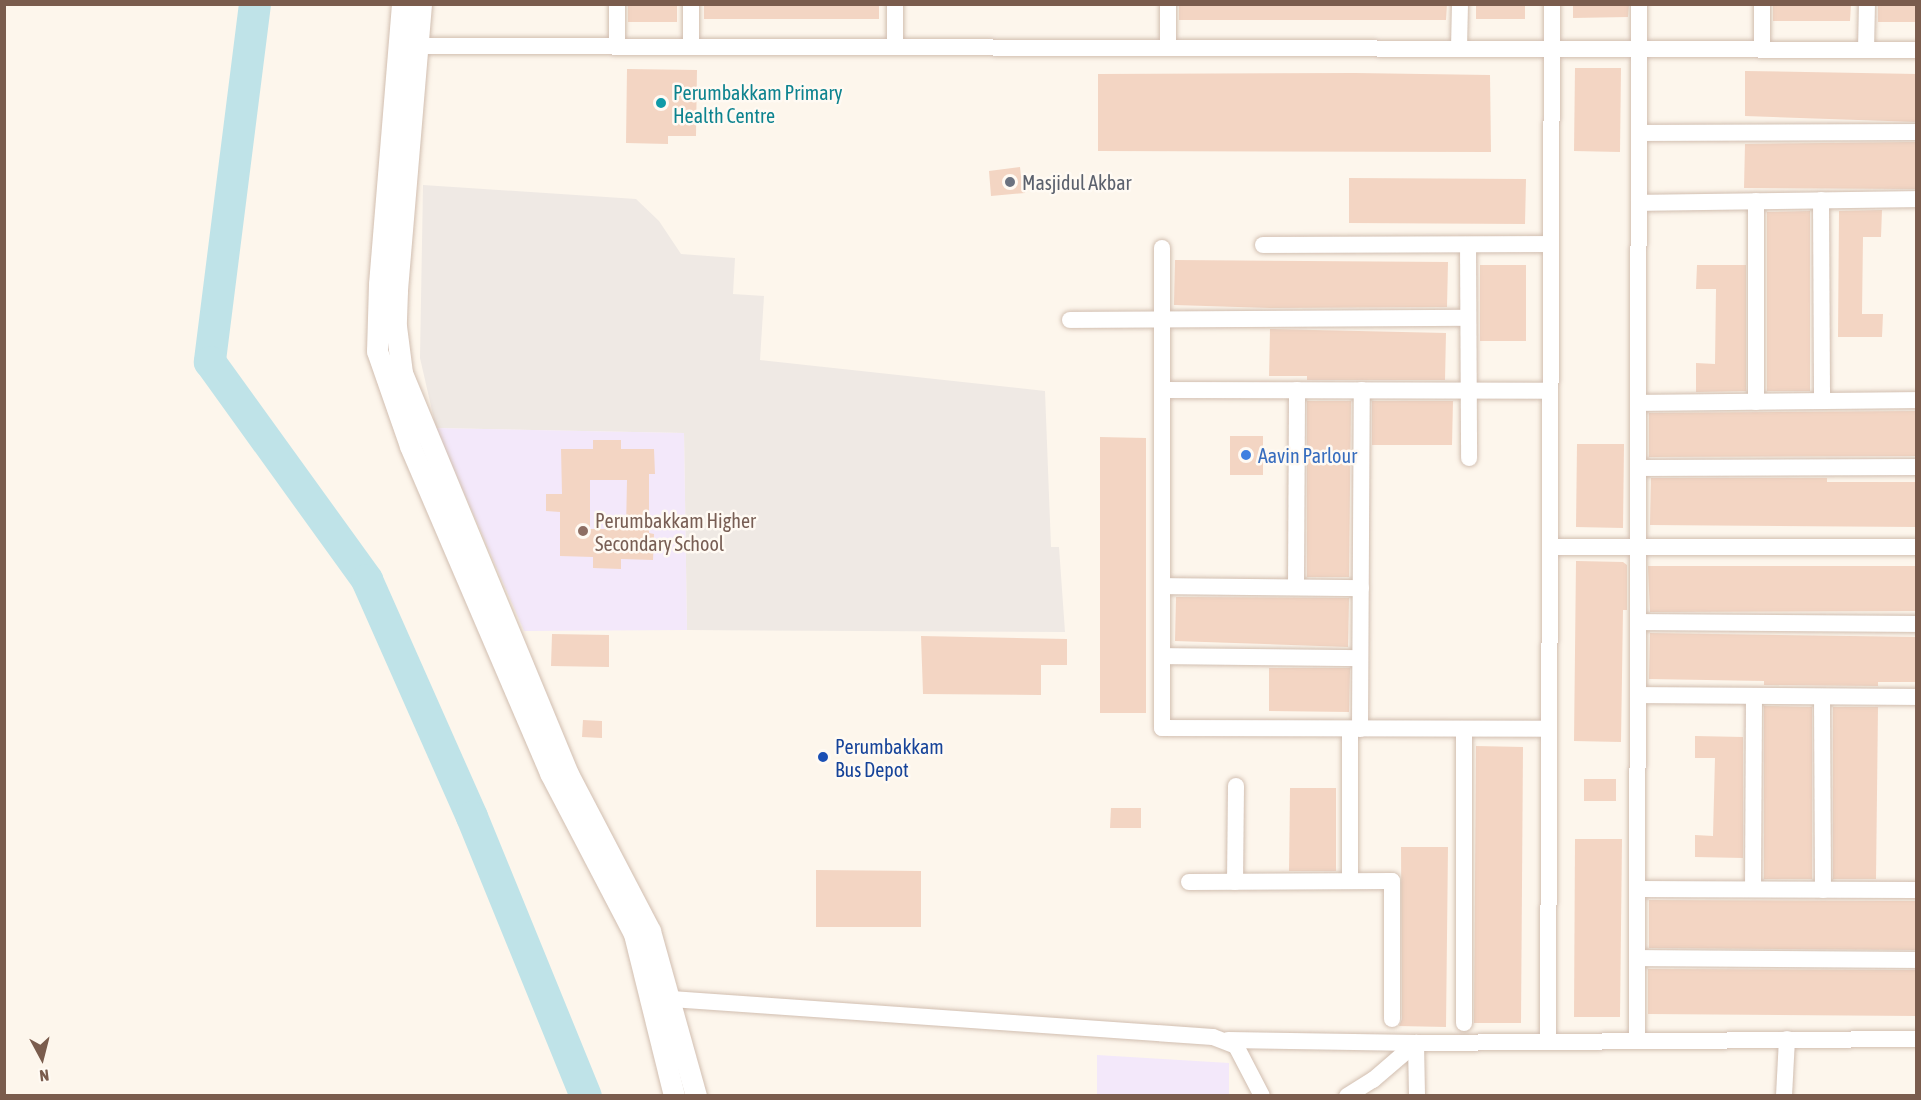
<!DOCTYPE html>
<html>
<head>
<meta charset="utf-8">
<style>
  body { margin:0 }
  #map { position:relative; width:1921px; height:1100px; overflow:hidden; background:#fdf6ec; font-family:"Asap Condensed",sans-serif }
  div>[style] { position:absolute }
  .industrial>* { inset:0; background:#efe9e4 }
  .education>* { inset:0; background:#f3e8fa }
  .river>* { height:32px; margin:-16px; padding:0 16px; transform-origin:16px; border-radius:16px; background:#bfe3e8 }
  .building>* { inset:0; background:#f3d5c3 }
  .roads { filter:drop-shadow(0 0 2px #d1beb0) drop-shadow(0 0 2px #d1beb0) }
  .minor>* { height:16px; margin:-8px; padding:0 8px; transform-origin:8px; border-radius:8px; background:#fff }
  .tertiary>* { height:21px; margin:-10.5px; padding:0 10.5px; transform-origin:10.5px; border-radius:10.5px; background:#fff }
  .dots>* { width:16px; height:16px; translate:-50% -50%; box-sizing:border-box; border:3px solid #fffaf3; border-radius:50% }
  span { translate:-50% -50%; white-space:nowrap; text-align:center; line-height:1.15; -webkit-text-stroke:5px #fffaf3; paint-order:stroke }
  .culture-label { font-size:20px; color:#0d838f }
  .left { translate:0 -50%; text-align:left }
  .worship-label { font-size:20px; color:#5b616d }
  .shop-label { font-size:20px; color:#366cbe }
  .education-label { font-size:20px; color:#785e54 }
  .transit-label { font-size:20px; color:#164399 }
  .frame { position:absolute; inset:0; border:6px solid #7a5c4d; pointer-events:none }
  .north { position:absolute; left:12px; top:1028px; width:60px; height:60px; -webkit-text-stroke:4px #fffaf3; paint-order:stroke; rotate:173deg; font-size:16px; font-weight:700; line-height:24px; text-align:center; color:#7a5c4d }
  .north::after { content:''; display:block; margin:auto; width:21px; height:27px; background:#7a5c4d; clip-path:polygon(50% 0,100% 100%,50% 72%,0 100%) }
</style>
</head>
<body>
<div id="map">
  <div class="industrial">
    <div style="clip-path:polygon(423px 185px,636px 199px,659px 221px,681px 254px,735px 258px,733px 294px,764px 296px,760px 360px,1045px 391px,1051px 547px,1059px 547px,1065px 632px,687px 630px,684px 433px,436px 428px,420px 358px)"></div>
  </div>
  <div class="education">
    <div style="clip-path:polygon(436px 428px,684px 433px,687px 630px,524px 631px)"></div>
    <div style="clip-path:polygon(1097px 1055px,1229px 1063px,1229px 1095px,1097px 1095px)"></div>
  </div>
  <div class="river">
    <div style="left:255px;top:4px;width:361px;rotate:97.2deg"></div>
    <div style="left:210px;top:362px;width:269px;rotate:54.2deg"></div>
    <div style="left:367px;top:580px;width:259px;rotate:66.1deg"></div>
    <div style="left:472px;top:817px;width:301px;rotate:67.8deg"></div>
  </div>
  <div class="building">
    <div style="clip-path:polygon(628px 4px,677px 4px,677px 22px,628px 22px)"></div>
    <div style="clip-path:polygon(704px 4px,879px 4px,879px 19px,704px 19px)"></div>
    <div style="clip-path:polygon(1179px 4px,1447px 4px,1446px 20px,1179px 20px)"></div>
    <div style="clip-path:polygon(1476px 4px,1525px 4px,1525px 19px,1476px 19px)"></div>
    <div style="clip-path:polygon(1573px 4px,1629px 4px,1628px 17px,1573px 18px)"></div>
    <div style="clip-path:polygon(1773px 4px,1851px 4px,1850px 21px,1773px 21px)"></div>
    <div style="clip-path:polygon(1878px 4px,1917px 4px,1917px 22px,1878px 22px)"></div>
    <div style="clip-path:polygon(1575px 68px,1621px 68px,1620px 152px,1574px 151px)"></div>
    <div style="clip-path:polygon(627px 69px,697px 70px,696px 136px,668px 136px,668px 144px,626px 143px)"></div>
    <div style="clip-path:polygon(1745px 71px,1917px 74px,1917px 122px,1745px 116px)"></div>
    <div style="clip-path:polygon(1355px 73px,1490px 75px,1491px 152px,1098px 151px,1098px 74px)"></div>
    <div style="clip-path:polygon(1917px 142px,1917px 189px,1744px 188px,1745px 144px)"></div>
    <div style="clip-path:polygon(1020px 167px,1021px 176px,1032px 179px,1025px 193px,991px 196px,989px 171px)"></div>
    <div style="clip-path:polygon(1349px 178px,1526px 179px,1525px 224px,1349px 223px)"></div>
    <div style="clip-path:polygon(1882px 210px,1881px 237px,1863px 237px,1862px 314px,1883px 314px,1882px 337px,1838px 337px,1839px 211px)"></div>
    <div style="clip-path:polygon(1810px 211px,1810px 391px,1767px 391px,1767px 212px)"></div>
    <div style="clip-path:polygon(1175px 260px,1448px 262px,1447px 307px,1270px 308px,1174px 305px)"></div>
    <div style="clip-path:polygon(1480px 265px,1526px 265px,1526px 341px,1480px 341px)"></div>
    <div style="clip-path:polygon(1697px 265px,1746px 265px,1746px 391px,1696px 392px,1696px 363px,1715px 364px,1716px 289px,1696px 289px)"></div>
    <div style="clip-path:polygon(1270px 329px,1446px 333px,1445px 380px,1307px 380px,1307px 376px,1269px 376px)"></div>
    <div style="clip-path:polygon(1307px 401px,1351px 401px,1349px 577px,1307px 577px)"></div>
    <div style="clip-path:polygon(1372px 401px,1453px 401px,1452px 445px,1372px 445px)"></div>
    <div style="clip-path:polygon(1917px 411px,1917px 456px,1649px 457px,1649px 413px)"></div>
    <div style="clip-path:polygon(1230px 436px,1263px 436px,1263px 475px,1230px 475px)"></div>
    <div style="clip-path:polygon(1100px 437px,1146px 438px,1146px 713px,1100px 713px)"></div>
    <div style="clip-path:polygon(evenodd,593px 440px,621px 440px,621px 449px,654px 449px,655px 474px,649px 474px,649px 533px,654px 534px,653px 560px,621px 559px,621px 569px,593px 568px,593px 557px,560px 556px,560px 512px,546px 511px,546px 494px,562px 494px,561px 449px,593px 449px,593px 440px,590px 480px,627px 480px,626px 529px,590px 529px,590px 480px)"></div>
    <div style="clip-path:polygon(1577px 444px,1624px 444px,1623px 528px,1576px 527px)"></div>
    <div style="clip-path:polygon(1651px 478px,1827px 478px,1827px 482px,1917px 482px,1917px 527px,1650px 525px)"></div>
    <div style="clip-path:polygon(1576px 561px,1623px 562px,1627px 565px,1627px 610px,1623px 610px,1621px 742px,1574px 741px)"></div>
    <div style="clip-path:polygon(1648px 566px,1917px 566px,1917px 611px,1650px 612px)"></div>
    <div style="clip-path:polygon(1176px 597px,1349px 598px,1348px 647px,1175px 641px)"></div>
    <div style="clip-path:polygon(1650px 633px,1917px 637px,1917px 682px,1878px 682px,1878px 686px,1764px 685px,1764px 681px,1649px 679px)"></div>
    <div style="clip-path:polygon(552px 634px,609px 635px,609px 667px,551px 666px)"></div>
    <div style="clip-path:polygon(921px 636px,1067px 639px,1067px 665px,1041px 665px,1041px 695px,923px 694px)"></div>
    <div style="clip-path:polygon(1269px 668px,1350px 668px,1349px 712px,1269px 711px)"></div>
    <div style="clip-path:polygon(1764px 706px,1812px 707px,1812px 879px,1764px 879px)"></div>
    <div style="clip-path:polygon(1833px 707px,1878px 707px,1876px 879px,1833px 879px)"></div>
    <div style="clip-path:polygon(583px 720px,602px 721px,602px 738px,582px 737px)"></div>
    <div style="clip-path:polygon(1695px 736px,1743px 737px,1743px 858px,1695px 857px,1695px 835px,1713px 836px,1715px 758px,1695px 758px)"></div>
    <div style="clip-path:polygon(1476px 746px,1523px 747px,1521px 1023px,1474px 1023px)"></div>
    <div style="clip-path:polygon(1584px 779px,1616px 779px,1616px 801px,1584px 801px)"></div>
    <div style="clip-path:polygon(1290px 788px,1336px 788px,1336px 871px,1289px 871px)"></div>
    <div style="clip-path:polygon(1111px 808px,1141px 808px,1141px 828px,1110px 828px)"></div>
    <div style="clip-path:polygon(1575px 839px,1622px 839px,1620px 1017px,1574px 1017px)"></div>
    <div style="clip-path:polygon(1401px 847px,1448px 847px,1446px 1027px,1399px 1026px,1402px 1019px)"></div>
    <div style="clip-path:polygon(816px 870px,921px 871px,921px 927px,816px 927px)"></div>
    <div style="clip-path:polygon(1649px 900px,1917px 901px,1917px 950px,1649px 948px)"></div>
    <div style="clip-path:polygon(1648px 969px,1917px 970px,1917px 1016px,1648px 1014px)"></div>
  </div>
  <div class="roads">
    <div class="minor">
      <div style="left:1168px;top:4px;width:44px;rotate:90deg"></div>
      <div style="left:418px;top:46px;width:1498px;rotate:0.15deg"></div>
      <div style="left:617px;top:47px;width:43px;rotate:-90deg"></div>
      <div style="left:691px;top:47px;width:43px;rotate:-90deg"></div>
      <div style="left:895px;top:47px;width:43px;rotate:-90deg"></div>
      <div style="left:1459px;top:48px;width:44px;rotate:-88.7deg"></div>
      <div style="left:1762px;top:50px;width:46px;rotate:-90deg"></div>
      <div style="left:1866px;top:50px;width:46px;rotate:-88.8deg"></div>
      <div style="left:1640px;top:133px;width:276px;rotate:-0.2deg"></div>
      <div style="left:1821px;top:200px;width:201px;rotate:89.7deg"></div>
      <div style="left:1639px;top:203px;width:277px;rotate:-0.8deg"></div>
      <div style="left:1263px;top:245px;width:288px;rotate:-0.2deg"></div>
      <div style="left:1468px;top:245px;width:213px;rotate:89.7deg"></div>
      <div style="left:1162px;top:248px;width:480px;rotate:90deg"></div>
      <div style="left:1162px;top:728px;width:387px;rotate:0.1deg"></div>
      <div style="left:1070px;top:320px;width:398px;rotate:-0.3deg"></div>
      <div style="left:1163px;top:390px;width:387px;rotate:0.1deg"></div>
      <div style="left:1756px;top:402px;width:201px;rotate:-90deg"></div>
      <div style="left:1639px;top:403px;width:277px;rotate:-0.6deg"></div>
      <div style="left:1639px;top:468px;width:277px;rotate:-0.2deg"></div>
      <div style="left:1550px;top:547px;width:366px"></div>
      <div style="left:1162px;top:586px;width:199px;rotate:0.6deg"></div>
      <div style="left:1296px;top:587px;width:197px;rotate:-89.7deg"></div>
      <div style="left:1639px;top:622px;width:277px;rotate:0.4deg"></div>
      <div style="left:1162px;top:656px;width:198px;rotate:0.6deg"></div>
      <div style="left:1638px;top:695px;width:278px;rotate:0.4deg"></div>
      <div style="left:1822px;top:697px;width:193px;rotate:89.7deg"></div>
      <div style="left:1360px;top:729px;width:339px;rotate:-89.7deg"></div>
      <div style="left:1464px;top:729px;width:294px;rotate:90deg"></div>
      <div style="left:1350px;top:881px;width:152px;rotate:-90deg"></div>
      <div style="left:1189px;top:882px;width:203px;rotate:-0.3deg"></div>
      <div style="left:1392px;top:881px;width:138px;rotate:90deg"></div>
      <div style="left:1235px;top:882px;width:96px;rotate:-89.4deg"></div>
      <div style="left:1638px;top:889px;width:278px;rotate:0.2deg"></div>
      <div style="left:1753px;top:889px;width:193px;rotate:-89.7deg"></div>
      <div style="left:1637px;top:958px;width:279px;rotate:0.4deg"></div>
      <div style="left:657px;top:998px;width:557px;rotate:4.01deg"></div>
      <div style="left:1213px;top:1037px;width:25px;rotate:21deg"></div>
      <div style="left:1236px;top:1046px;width:56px;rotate:62.5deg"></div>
      <div style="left:1548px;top:1039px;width:1035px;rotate:-89.78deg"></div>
      <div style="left:1637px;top:1039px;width:1035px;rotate:-89.89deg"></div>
      <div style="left:1228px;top:1040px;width:188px;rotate:0.9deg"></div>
      <div style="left:1416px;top:1043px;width:53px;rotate:88.9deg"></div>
      <div style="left:1347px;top:1096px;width:31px;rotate:-32deg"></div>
      <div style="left:1373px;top:1080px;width:57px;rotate:-40.7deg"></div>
      <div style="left:1416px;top:1043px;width:500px;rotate:-0.46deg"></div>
      <div style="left:1784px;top:1096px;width:57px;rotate:-87deg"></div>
    </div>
    <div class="tertiary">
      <div style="left:402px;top:4px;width:281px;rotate:94.7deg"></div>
      <div style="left:379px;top:284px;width:67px;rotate:91.7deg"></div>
      <div style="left:377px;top:351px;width:101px;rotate:70.8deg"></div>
      <div style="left:410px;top:446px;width:356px;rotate:66.8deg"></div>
      <div style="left:550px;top:773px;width:182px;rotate:62.4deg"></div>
      <div style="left:634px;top:934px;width:167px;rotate:76.1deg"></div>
      <div style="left:421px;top:4px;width:288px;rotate:94.8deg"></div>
      <div style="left:397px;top:291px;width:35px;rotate:92deg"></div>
      <div style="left:396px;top:326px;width:47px;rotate:82.7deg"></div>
      <div style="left:402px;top:373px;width:434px;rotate:67.5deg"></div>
      <div style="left:568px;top:774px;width:177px;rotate:62.4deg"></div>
      <div style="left:650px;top:931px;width:171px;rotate:74.4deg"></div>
    </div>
  </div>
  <div class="dots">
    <div style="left:661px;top:103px;background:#0f9aa8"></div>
    <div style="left:1010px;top:182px;background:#6b7280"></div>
    <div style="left:1246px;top:455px;background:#3f7fe0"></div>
    <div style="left:583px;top:531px;background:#8d6e63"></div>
    <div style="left:823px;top:757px;background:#1a4fb4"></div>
  </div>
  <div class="culture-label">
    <span class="left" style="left:673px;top:104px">Perumbakkam Primary<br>Health Centre</span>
  </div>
  <div class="worship-label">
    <span class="left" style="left:1022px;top:182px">Masjidul Akbar</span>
  </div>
  <div class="shop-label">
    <span class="left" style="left:1258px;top:455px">Aavin Parlour</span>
  </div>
  <div class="education-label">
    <span class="left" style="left:595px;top:532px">Perumbakkam Higher<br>Secondary School</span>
  </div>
  <div class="transit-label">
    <span class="left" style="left:835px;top:758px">Perumbakkam<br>Bus Depot</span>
  </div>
  <div class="frame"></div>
  <div class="north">N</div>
</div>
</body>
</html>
